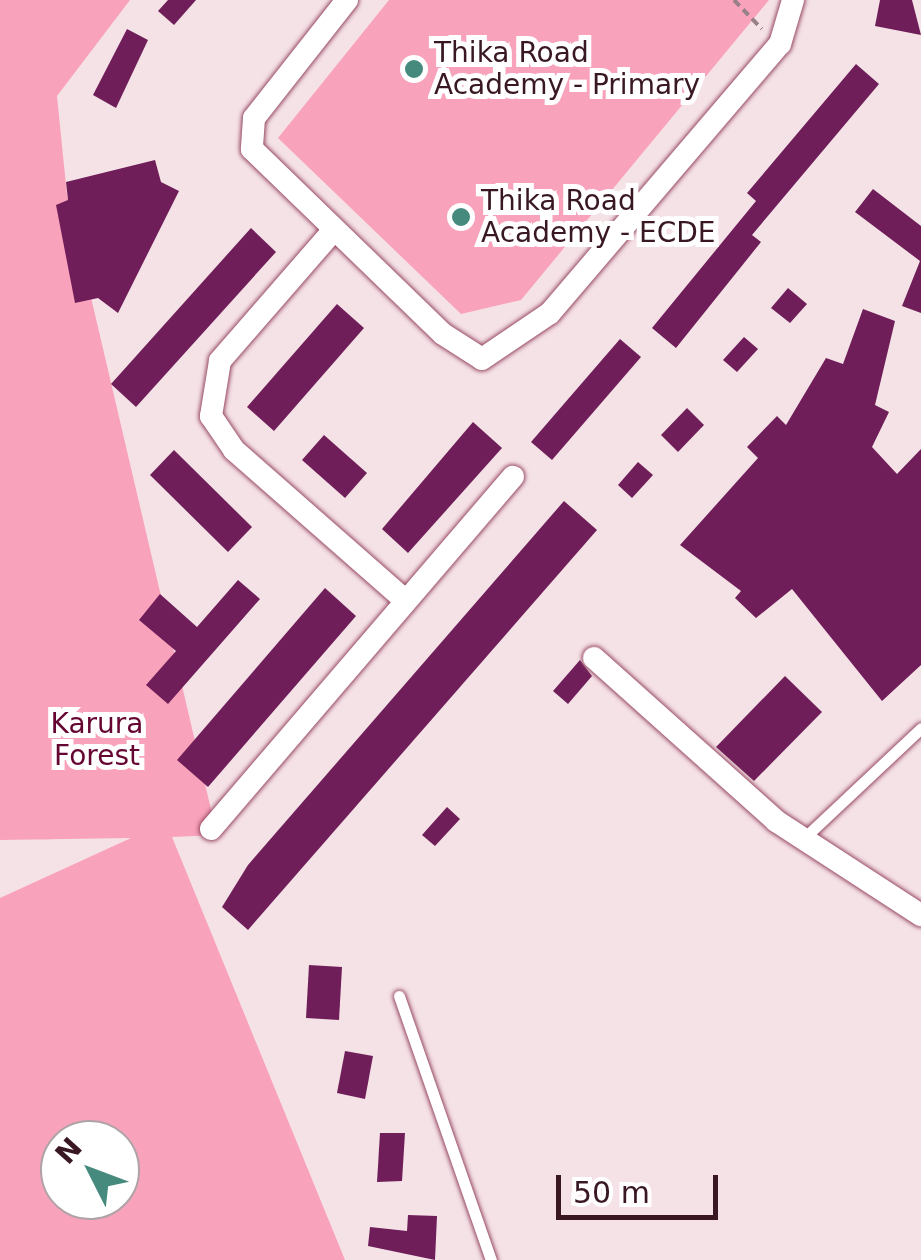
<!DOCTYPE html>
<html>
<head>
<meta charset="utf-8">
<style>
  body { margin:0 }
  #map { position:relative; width:921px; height:1260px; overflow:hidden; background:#f5e2e7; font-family:"DejaVu Sans",sans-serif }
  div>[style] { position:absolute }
  .green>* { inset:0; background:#f9a2bb }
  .building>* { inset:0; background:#6f1e59 }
  .path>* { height:4px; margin-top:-2px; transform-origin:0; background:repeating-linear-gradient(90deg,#9a8088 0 8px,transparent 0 13px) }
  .roads { filter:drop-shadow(0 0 2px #984a64) drop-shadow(0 0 2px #984a64) }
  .service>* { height:11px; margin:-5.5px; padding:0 5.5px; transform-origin:5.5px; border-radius:5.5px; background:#fff }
  .minor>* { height:22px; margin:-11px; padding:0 11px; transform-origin:11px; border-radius:11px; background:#fff }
  .dots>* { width:28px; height:28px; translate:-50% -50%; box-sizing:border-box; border:5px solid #fff; border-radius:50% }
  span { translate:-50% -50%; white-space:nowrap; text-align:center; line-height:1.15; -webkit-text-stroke:10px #fff; paint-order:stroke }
  .poi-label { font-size:28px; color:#391823 }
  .left { translate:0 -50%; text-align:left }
  .park-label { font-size:28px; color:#650532 }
  .north { position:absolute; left:40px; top:1120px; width:100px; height:100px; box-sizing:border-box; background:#fff; border:2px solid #b0a3a7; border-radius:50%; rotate:312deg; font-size:28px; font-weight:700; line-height:40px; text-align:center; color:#391823 }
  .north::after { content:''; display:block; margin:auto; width:35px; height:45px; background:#468a7e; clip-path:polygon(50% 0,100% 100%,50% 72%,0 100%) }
  .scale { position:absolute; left:556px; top:1175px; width:162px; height:45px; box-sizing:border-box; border:5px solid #391823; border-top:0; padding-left:12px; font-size:30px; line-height:35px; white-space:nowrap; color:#391823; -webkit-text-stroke:8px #fff; paint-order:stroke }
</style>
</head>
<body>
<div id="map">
  <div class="green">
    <div style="clip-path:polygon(evenodd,0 0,130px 0,57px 96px,67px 195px,217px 835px,172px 837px,345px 1260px,0 1260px,0 898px,131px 838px,0 840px,0 0,60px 1140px,120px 1140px,120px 1200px,60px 1200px,60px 1140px)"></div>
    <div style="clip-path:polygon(389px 0,769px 0,521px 300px,461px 314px,278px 138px)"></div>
  </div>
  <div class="building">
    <div style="clip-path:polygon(168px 0,196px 0,174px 25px,158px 11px)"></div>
    <div style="clip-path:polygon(880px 0,912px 0,921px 35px,875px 26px)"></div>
    <div style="clip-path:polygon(127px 29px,148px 40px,116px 108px,93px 95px)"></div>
    <div style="clip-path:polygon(856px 64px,879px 84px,752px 235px,761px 242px,676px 348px,652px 328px,756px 201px,747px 193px)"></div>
    <div style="clip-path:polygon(155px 160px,161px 182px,179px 191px,118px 313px,98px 298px,75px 303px,56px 205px,68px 200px,66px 182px)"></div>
    <div style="clip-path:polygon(873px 189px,921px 226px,921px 313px,902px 306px,920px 261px,855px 212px)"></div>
    <div style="clip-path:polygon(251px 228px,276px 252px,136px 407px,111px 384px)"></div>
    <div style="clip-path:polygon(788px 288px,807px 304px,790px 323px,771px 308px)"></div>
    <div style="clip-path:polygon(337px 304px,364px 328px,274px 431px,247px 407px)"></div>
    <div style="clip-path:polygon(863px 309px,895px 321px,875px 405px,889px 412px,872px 447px,897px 474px,921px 449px,921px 665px,882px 701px,792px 589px,756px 618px,735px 598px,741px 591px,680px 545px,758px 458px,747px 447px,777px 416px,786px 425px,826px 358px,843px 364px)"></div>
    <div style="clip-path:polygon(744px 337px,758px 349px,737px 372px,723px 360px)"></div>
    <div style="clip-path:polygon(620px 339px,641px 357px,552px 460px,531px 442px)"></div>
    <div style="clip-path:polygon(687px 408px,704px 425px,678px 452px,661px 435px)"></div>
    <div style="clip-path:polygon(473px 422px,502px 448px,408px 553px,382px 529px)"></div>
    <div style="clip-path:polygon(324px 435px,367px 473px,345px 498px,302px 460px)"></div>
    <div style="clip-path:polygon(174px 450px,252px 527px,228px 552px,150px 475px)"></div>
    <div style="clip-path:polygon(638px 462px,653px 475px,632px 498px,618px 485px)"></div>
    <div style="clip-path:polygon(564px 501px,597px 530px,248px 930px,222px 907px,248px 865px)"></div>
    <div style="clip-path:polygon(238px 580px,260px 599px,168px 704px,146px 685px,176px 651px,139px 620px,160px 594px,197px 627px)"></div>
    <div style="clip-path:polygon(325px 588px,356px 616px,208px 787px,177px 760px)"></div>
    <div style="clip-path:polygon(580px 660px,592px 676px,568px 704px,553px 691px)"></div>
    <div style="clip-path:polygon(785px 676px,822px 712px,754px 781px,716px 747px)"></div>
    <div style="clip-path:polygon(447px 807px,460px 819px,435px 846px,422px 835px)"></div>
    <div style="clip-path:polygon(309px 965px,342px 967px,339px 1020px,306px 1018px)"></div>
    <div style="clip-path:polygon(345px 1051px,373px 1056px,365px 1099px,337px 1093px)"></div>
    <div style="clip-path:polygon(380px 1133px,405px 1133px,402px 1181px,377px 1182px)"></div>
    <div style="clip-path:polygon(408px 1215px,437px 1216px,435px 1260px,368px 1246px,370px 1227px,407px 1231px)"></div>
  </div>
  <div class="path">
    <div style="left:734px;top:0;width:40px;rotate:46deg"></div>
  </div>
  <div class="roads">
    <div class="service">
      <div style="left:803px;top:839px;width:162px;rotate:-43.2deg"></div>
      <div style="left:399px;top:996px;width:280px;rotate:70.8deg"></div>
    </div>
    <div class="minor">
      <div style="left:347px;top:0;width:150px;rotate:128.2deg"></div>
      <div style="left:254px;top:118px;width:31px;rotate:94deg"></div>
      <div style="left:252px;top:149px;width:266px;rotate:44.1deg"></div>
      <div style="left:443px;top:334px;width:46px;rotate:32.7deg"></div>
      <div style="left:482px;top:359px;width:82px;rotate:-34.1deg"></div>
      <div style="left:550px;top:313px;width:354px;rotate:-49.5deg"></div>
      <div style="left:780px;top:44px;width:46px;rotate:-73.5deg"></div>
      <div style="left:332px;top:232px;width:171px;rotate:131deg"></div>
      <div style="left:220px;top:361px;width:56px;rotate:99.3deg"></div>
      <div style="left:211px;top:416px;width:41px;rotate:55.9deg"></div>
      <div style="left:234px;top:450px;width:227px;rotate:41.3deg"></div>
      <div style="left:594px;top:658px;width:244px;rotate:41.8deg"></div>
      <div style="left:776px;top:821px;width:173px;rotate:33deg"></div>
      <div style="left:211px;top:829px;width:464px;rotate:-49.4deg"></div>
    </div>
  </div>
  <div class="dots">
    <div style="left:414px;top:69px;background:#468a7e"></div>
    <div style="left:461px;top:217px;background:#468a7e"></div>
  </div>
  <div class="poi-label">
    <span class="left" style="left:434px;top:69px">Thika Road<br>Academy - Primary</span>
    <span class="left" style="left:481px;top:217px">Thika Road<br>Academy - ECDE</span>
  </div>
  <div class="park-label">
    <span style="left:97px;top:740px">Karura<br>Forest</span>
  </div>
  <div class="north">N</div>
  <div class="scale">50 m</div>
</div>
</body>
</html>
